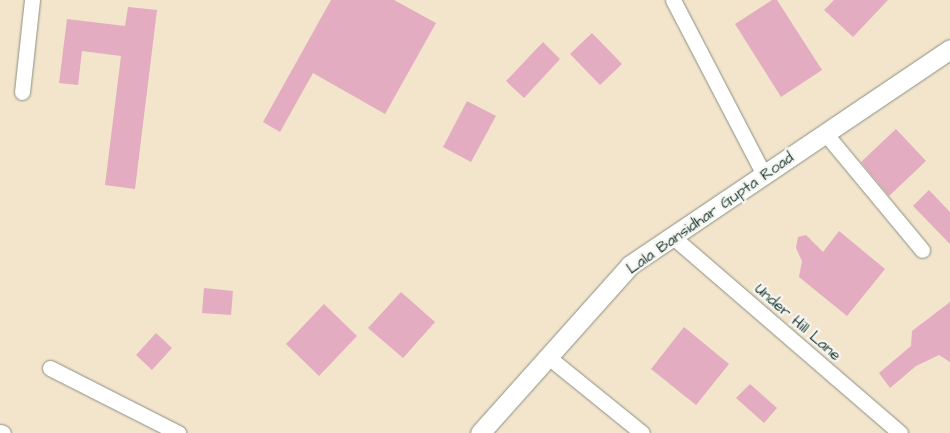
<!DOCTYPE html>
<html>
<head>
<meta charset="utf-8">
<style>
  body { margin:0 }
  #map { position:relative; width:950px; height:433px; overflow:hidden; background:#f3e4cc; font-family:"Architects Daughter",sans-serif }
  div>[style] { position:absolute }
  .building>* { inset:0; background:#e3acc1 }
  .roads { filter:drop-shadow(0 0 1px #899080) drop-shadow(0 0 1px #899080) }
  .minor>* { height:15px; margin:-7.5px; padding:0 7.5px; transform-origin:7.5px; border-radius:7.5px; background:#fff }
  .tertiary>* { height:19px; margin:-9.5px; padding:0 9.5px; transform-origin:9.5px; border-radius:9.5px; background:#fff }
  span { translate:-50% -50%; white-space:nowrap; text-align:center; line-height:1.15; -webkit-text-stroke:4.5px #f6f6f2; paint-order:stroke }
  .street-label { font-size:16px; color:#1f3d34 }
</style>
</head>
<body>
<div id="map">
  <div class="building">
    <div style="clip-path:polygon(331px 0,394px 0,436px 23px,385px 114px,313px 73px,280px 132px,263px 122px)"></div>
    <div style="clip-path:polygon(772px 0,777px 0,822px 70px,781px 97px,735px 24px)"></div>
    <div style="clip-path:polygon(834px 0,888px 0,853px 37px,824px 10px)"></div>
    <div style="clip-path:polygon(128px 7px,157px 10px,135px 189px,105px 185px,121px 56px,82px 51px,78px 85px,59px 83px,67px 19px,125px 26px)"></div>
    <div style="clip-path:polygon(592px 33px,622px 64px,600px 85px,570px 54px)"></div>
    <div style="clip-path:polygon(543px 42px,560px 59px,524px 98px,506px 81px)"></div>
    <div style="clip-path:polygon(467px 101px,496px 116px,471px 162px,443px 147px)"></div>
    <div style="clip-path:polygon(896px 129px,926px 161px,889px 196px,861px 162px)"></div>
    <div style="clip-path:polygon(929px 190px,950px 212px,950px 244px,913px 206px)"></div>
    <div style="clip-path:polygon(839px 231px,885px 269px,847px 316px,799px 277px,802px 261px,796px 248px,798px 237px,806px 235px,823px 252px)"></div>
    <div style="clip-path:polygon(204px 288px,233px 291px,231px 315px,202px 313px)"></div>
    <div style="clip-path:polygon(401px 292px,435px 322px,403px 358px,368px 328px)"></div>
    <div style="clip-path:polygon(950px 302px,950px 362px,939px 355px,916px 366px,890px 388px,879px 373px,911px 346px,912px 331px)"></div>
    <div style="clip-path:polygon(324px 304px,357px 336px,319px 376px,286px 344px)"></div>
    <div style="clip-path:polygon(684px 327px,729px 364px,696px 405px,651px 369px)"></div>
    <div style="clip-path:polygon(156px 333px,172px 348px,152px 370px,136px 355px)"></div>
    <div style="clip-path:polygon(750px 384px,777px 408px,764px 423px,736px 398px)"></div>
  </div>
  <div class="roads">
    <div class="minor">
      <div style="left:673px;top:0;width:197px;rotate:62.5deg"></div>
      <div style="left:22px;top:92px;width:93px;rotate:-83.8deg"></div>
      <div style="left:825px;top:133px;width:152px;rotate:50.3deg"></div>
      <div style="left:673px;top:237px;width:300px;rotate:40.8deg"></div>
      <div style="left:547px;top:356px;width:122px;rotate:39deg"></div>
      <div style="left:50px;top:368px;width:144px;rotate:26.9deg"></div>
      <div style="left:0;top:432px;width:3px;rotate:18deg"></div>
    </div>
    <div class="tertiary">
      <div style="left:480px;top:433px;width:225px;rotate:-48.2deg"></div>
      <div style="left:630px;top:265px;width:386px;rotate:-34deg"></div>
    </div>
  </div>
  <div class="street-label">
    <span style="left:710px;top:213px;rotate:-35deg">Lala Bansidhar Gupta Road</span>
    <span style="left:798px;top:322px;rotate:41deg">Under Hill Lane</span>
  </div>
</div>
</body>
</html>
